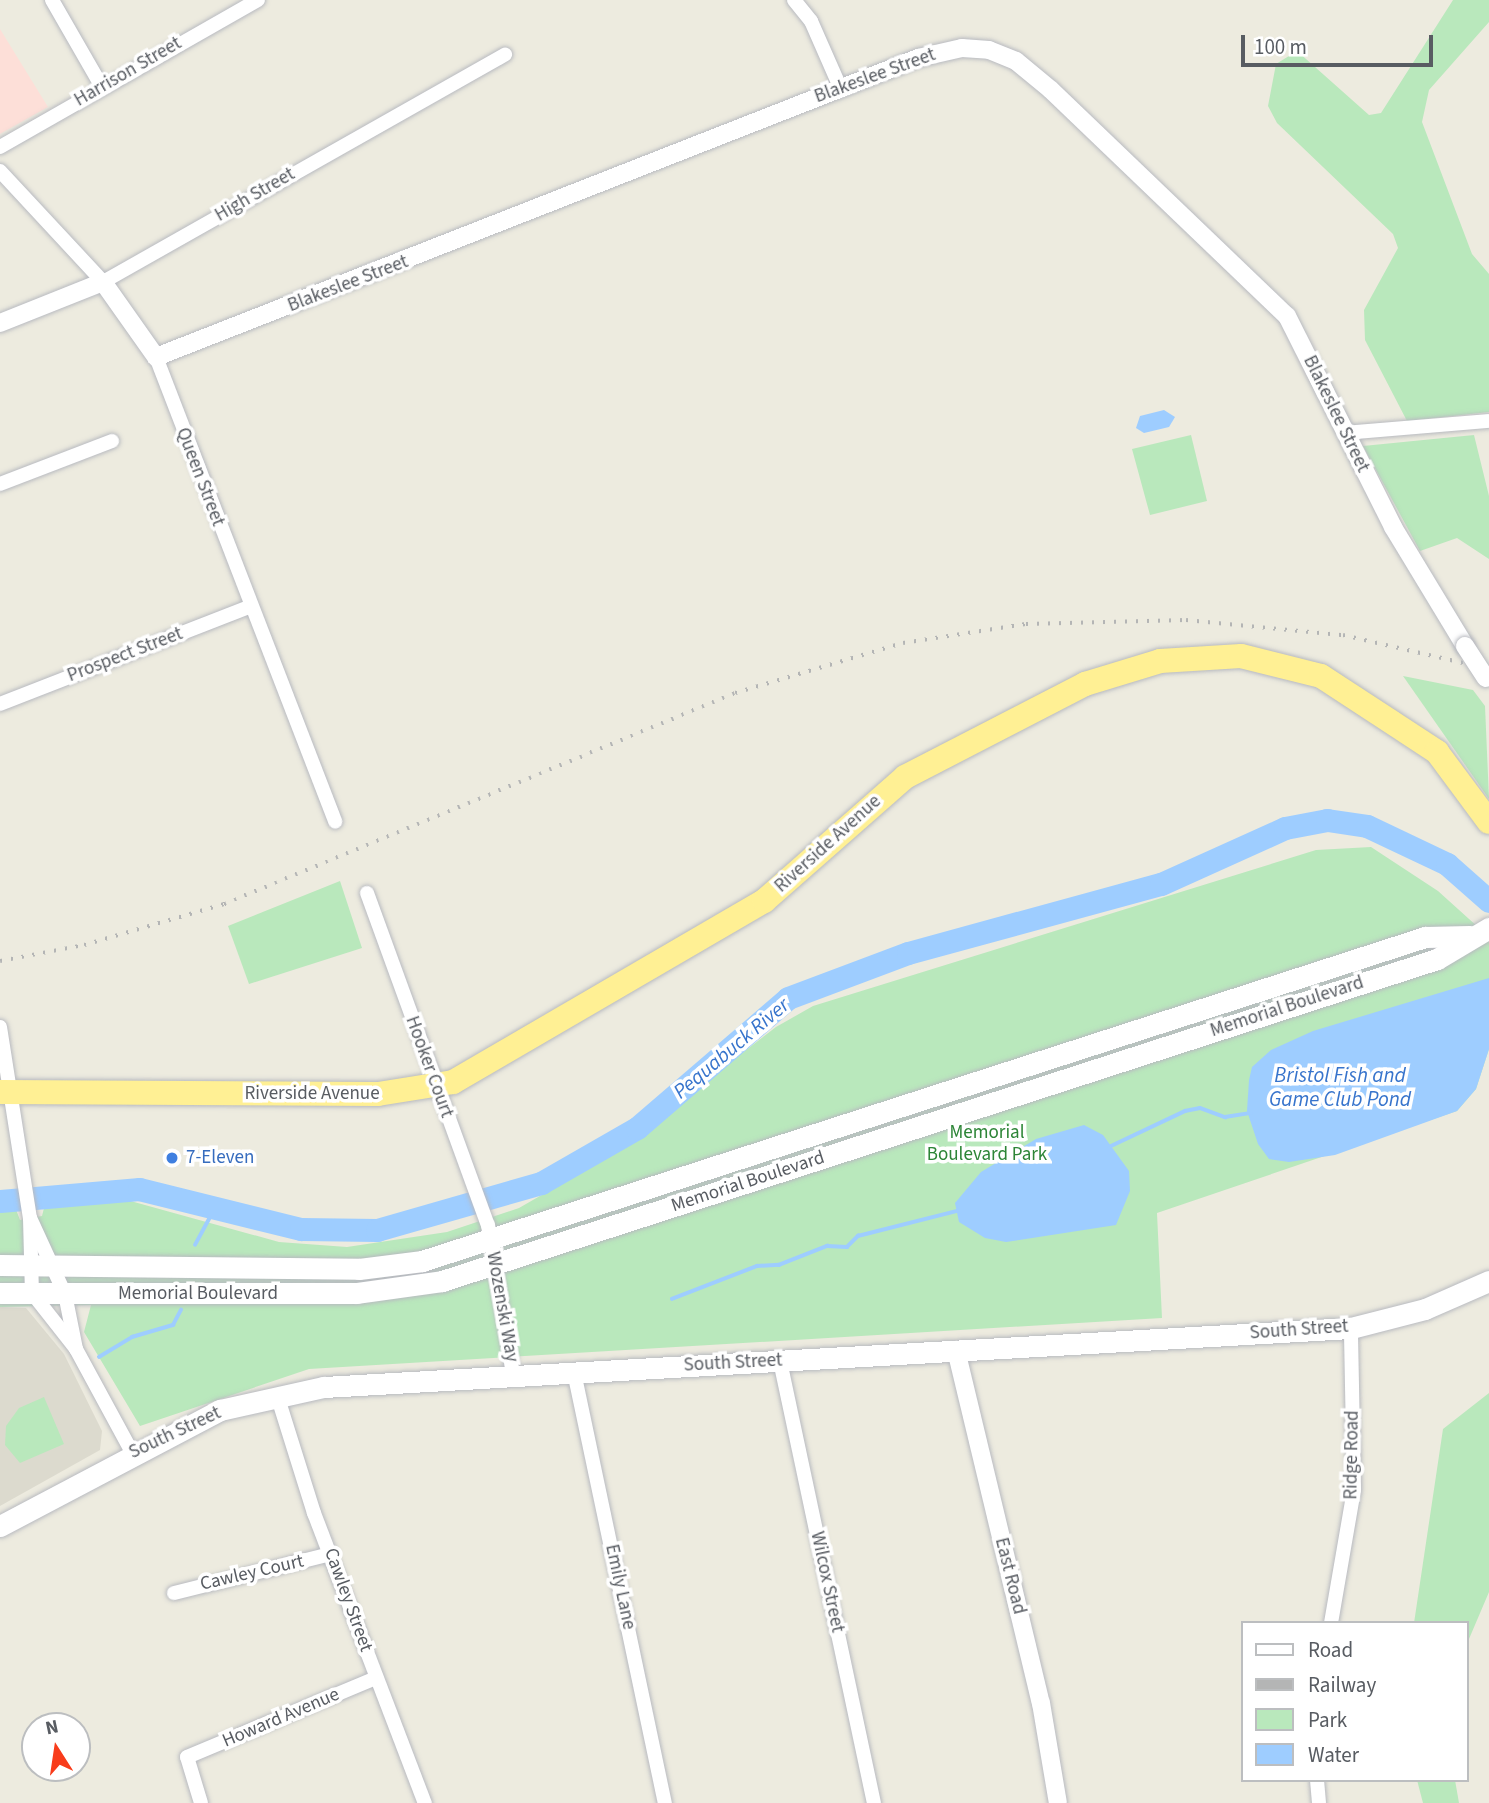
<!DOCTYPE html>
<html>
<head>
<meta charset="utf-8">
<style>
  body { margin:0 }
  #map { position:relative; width:1489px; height:1803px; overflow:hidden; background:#edebdf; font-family:"Source Sans 3",sans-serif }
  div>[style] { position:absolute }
  .education>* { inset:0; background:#dcdace }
  .medical>* { inset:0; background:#fddfd8 }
  .green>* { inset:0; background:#b9e8bc }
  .water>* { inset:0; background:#9ecdff }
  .stream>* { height:3.5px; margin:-1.75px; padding:0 1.75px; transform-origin:1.75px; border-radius:1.75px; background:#9ecdff }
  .river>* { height:23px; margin:-11.5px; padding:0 11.5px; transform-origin:11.5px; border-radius:11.5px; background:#9ecdff }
  .roads { filter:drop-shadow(0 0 2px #b8bac0) drop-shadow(0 0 2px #b8bac0) }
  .minor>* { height:14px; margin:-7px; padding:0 7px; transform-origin:7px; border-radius:7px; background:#fff }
  .tertiary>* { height:18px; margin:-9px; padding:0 9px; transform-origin:9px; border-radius:9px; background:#fff }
  .secondary>* { height:21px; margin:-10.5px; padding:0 10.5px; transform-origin:10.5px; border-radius:10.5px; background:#fff }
  .trunk>* { height:24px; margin:-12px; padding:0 12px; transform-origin:12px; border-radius:12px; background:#fff094 }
  .rail>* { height:3.5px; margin-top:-1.75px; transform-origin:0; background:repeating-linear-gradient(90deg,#b4b5b5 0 2px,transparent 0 11px) }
  .bridges { filter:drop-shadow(0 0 2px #b8bac0) drop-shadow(0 0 2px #b8bac0) }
  .tertiary-bridge>* { height:18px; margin:-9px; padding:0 9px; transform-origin:9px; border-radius:9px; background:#fff }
  .dots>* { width:19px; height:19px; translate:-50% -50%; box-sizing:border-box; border:4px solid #fff; border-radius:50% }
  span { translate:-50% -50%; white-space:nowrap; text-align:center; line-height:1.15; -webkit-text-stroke:7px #fff; paint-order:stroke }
  .street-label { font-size:19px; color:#585c62 }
  .park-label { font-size:19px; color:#2d8537 }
  .shop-label { font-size:19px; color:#366cbe }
  .left { translate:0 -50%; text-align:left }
  .water-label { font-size:21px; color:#3774cc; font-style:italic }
  .legend { position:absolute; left:1241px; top:1621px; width:228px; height:161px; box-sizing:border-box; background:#fff; border:2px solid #bcbec0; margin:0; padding:9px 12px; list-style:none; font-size:21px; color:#585c62 }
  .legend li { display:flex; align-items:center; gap:14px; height:35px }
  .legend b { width:35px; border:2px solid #bcbec0 }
  .north { position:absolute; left:21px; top:1712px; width:70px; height:70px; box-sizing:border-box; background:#fff; border:2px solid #bcbec0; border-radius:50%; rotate:348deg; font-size:19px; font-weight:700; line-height:28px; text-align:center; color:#585c62 }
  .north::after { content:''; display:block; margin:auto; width:24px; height:32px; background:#f83c1b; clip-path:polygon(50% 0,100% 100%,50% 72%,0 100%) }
  .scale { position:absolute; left:1241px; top:35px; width:192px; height:32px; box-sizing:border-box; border:4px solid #585c62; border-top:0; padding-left:9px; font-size:21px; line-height:24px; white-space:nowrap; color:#585c62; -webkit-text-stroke:5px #fff; paint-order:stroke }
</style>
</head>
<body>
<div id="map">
  <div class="education">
    <div style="clip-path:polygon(0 1307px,26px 1308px,64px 1354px,102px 1431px,100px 1450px,0 1506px)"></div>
  </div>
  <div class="medical">
    <div style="clip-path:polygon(0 29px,48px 107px,0 134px)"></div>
  </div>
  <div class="green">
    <div style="clip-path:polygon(1453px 0,1489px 0,1489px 22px,1429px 90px,1422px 122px,1472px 254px,1489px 274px,1489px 412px,1407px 421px,1365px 340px,1364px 310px,1398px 248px,1393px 234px,1277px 123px,1268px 106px,1276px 64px,1297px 51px,1369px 115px,1381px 113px)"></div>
    <div style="clip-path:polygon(1191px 435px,1207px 501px,1150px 515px,1132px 449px)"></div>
    <div style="clip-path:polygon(1474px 435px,1489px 496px,1489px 559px,1457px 538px,1420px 551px,1363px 446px)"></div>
    <div style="clip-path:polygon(1403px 676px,1473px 690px,1485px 706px,1489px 799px)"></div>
    <div style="clip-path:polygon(1371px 847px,1438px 891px,1489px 937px,1489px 1049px,1476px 1089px,1457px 1111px,1157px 1213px,1162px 1318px,309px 1369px,140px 1426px,84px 1332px,91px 1305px,0 1307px,0 1208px,15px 1207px,20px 1220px,42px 1216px,45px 1204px,116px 1197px,279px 1242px,347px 1247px,447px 1232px,519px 1208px,608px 1157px,776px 1027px,813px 1006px,1316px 850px)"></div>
    <div style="clip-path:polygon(340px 881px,362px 948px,249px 984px,228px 926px)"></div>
    <div style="clip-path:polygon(1489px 1393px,1489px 1592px,1466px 1646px,1466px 1623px,1414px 1623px,1443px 1429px)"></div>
    <div style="clip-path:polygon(44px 1397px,64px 1444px,20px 1463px,5px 1445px,6px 1426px,19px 1408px)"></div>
    <div style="clip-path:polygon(1417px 1780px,1455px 1780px,1459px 1803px,1423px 1803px)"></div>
  </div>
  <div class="water">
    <div style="clip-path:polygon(1164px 410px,1175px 417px,1169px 427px,1144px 433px,1136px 428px,1140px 416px)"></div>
    <div style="clip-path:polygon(1489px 978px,1489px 1049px,1476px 1089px,1457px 1111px,1335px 1155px,1289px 1162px,1269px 1159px,1258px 1144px,1247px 1111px,1249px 1080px,1252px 1067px,1271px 1050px,1313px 1031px)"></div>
    <div style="clip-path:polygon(1084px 1125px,1103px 1135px,1129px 1171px,1130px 1191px,1116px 1225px,1006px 1242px,985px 1238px,959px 1222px,955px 1203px,981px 1172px,1036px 1139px)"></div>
  </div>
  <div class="stream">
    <div style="left:1109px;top:1147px;width:84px;rotate:-25.3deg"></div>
    <div style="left:1185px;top:1111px;width:15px;rotate:-11deg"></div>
    <div style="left:1200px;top:1108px;width:27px;rotate:20deg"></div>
    <div style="left:1225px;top:1117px;width:26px;rotate:-9deg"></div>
    <div style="left:195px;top:1245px;width:42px;rotate:-61.6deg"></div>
    <div style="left:672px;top:1299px;width:91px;rotate:-21.2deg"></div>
    <div style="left:757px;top:1266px;width:22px;rotate:-3deg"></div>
    <div style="left:779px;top:1265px;width:52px;rotate:-21.6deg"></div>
    <div style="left:827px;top:1246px;width:20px;rotate:3deg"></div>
    <div style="left:847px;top:1247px;width:16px;rotate:-45deg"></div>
    <div style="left:858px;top:1236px;width:102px;rotate:-14.2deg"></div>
    <div style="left:99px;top:1357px;width:39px;rotate:-31deg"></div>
    <div style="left:132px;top:1337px;width:43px;rotate:-16.3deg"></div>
    <div style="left:173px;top:1325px;width:17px;rotate:-62deg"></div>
  </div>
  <div class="river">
    <div style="left:0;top:1201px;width:140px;rotate:-4.9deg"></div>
    <div style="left:139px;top:1189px;width:167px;rotate:13.9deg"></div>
    <div style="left:301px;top:1229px;width:76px;rotate:0.8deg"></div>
    <div style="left:377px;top:1230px;width:171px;rotate:-16deg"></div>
    <div style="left:541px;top:1183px;width:111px;rotate:-29.8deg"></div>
    <div style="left:637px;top:1128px;width:199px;rotate:-40.7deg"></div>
    <div style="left:788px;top:998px;width:128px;rotate:-20.6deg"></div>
    <div style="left:908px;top:953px;width:262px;rotate:-15.3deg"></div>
    <div style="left:1161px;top:884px;width:136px;rotate:-24.3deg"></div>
    <div style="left:1285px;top:828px;width:43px;rotate:-10.8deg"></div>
    <div style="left:1327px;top:820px;width:40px;rotate:8.5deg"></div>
    <div style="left:1367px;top:826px;width:89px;rotate:25.4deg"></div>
    <div style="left:1447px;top:864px;width:56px;rotate:41.4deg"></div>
  </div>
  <div class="roads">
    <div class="minor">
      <div style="left:52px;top:0;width:100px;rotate:60.1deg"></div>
      <div style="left:794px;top:0;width:27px;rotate:51deg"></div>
      <div style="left:811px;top:21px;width:72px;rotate:66.3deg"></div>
      <div style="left:0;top:147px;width:297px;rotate:-29.7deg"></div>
      <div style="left:0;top:171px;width:151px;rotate:47.1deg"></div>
      <div style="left:103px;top:282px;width:462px;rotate:-29.5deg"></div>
      <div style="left:156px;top:357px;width:498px;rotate:68.9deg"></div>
      <div style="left:1345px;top:433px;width:144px;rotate:-4.8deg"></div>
      <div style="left:0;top:484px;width:120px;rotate:-21deg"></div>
      <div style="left:0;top:704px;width:267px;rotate:-21.3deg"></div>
      <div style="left:367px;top:893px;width:353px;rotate:70deg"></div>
      <div style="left:488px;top:1225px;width:151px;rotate:80.5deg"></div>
      <div style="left:0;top:1027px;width:193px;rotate:81.1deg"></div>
      <div style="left:30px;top:1218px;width:75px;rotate:88.5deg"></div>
      <div style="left:32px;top:1293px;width:71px;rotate:51.8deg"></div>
      <div style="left:76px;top:1349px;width:117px;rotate:61.5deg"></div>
      <div style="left:30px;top:1218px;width:84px;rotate:65.3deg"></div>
      <div style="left:65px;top:1294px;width:56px;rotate:78.7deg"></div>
      <div style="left:780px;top:1361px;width:452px;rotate:78deg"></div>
      <div style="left:574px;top:1372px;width:441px;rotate:78.1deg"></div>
      <div style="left:277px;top:1395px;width:124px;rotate:72.6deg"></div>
      <div style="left:314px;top:1513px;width:311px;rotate:69.1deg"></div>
      <div style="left:174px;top:1593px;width:162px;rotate:-14deg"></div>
      <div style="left:1331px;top:1623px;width:135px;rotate:-80.2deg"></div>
      <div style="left:1354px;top:1490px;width:162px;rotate:-91.1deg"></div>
      <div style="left:1317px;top:1780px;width:23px;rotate:85deg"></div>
      <div style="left:201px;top:1803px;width:48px;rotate:-106.9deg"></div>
      <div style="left:187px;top:1757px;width:205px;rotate:-22.7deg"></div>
    </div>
    <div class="tertiary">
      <div style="left:0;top:323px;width:111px;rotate:-21.7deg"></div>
      <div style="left:103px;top:282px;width:92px;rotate:54.8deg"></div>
      <div style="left:156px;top:357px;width:819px;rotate:-21.42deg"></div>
      <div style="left:918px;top:58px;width:45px;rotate:-12.8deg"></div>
      <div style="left:962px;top:48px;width:27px;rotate:4deg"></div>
      <div style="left:989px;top:50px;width:29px;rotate:22deg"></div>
      <div style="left:1016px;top:61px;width:45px;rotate:39.6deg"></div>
      <div style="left:1051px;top:90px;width:327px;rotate:43.8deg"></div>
      <div style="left:1287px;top:316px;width:236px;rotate:63.3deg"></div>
      <div style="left:1393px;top:527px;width:139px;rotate:58.8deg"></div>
      <div style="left:956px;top:1350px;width:363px;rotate:76.5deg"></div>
      <div style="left:1041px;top:1703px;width:101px;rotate:80.4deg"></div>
    </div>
    <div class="secondary">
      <div style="left:0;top:1265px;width:359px;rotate:0.6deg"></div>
      <div style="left:359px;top:1269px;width:64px;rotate:-7.2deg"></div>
      <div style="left:422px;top:1261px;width:1054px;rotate:-17.9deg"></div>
      <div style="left:1425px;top:937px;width:45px;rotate:-1.3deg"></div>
      <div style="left:0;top:1293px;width:357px"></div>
      <div style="left:357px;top:1293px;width:86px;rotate:-8deg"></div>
      <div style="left:442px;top:1281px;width:1046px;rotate:-17.93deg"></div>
      <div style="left:1437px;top:959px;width:61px;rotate:-30.8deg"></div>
      <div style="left:0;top:1526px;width:249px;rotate:-27.8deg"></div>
      <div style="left:220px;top:1410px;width:107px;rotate:-12.5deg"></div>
      <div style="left:324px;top:1387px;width:1029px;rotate:-3.29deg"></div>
      <div style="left:1351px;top:1328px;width:76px;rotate:-14.4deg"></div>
      <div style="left:1425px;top:1309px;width:70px;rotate:-23.6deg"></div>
    </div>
    <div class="trunk">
      <div style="left:0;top:1092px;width:378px;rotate:0.3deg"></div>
      <div style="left:378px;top:1094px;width:76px;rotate:-9.1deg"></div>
      <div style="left:453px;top:1082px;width:360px;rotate:-30.2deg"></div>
      <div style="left:764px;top:901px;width:188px;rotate:-41.3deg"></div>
      <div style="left:905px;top:777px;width:203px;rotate:-27.3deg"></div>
      <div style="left:1085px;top:684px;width:78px;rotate:-17deg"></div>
      <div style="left:1160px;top:661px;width:81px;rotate:-3.5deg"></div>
      <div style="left:1241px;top:656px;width:82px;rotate:14deg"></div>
      <div style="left:1321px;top:676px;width:139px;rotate:33.2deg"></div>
      <div style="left:1437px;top:752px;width:87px;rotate:53.4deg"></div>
    </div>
  </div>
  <div class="rail">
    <div style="left:0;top:961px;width:86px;rotate:-10.8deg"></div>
    <div style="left:84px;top:945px;width:146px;rotate:-16.3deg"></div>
    <div style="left:224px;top:904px;width:553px;rotate:-22.44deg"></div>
    <div style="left:735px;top:693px;width:175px;rotate:-16.6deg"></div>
    <div style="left:903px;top:643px;width:124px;rotate:-8.8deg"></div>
    <div style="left:1026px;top:624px;width:160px;rotate:-1.4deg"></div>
    <div style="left:1186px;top:620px;width:158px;rotate:5.5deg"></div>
    <div style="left:1343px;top:635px;width:150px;rotate:13.1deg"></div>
  </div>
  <div class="bridges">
    <div class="tertiary-bridge">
      <div style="left:1465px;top:646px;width:38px;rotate:57deg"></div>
    </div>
  </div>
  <div class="dots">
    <div style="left:172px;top:1158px;background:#3f7fe0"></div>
  </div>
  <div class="street-label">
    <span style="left:128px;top:72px;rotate:-30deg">Harrison Street</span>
    <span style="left:875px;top:76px;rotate:-20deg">Blakeslee Street</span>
    <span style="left:255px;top:195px;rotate:-30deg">High Street</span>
    <span style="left:348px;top:284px;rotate:-21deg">Blakeslee Street</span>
    <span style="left:1336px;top:414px;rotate:64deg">Blakeslee Street</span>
    <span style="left:200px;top:477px;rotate:69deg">Queen Street</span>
    <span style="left:125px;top:655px;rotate:-21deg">Prospect Street</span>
    <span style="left:828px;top:844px;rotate:-42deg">Riverside Avenue</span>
    <span style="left:1287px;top:1007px;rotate:-18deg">Memorial Boulevard</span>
    <span style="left:429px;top:1067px;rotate:70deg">Hooker Court</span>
    <span style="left:312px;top:1094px">Riverside Avenue</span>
    <span style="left:748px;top:1182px;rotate:-18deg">Memorial Boulevard</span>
    <span style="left:198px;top:1294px">Memorial Boulevard</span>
    <span style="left:502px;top:1307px;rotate:80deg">Wozenski Way</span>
    <span style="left:1299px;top:1330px;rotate:-4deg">South Street</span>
    <span style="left:733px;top:1363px;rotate:-3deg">South Street</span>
    <span style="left:175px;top:1433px;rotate:-25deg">South Street</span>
    <span style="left:1352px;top:1455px;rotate:-89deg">Ridge Road</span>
    <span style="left:252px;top:1573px;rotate:-13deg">Cawley Court</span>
    <span style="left:1010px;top:1576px;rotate:76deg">East Road</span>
    <span style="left:827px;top:1582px;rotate:78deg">Wilcox Street</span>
    <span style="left:620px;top:1587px;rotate:78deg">Emily Lane</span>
    <span style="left:348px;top:1600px;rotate:70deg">Cawley Street</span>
    <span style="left:281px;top:1718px;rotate:-23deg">Howard Avenue</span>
  </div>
  <div class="park-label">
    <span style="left:987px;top:1144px">Memorial<br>Boulevard Park</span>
  </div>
  <div class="shop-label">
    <span class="left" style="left:186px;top:1158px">7-Eleven</span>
  </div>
  <div class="water-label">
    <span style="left:731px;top:1048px;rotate:-40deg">Pequabuck River</span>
    <span style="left:1340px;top:1087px">Bristol Fish and<br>Game Club Pond</span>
  </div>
  <ul class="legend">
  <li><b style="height:9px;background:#fff"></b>Road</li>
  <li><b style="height:9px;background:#b4b5b5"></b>Railway</li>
  <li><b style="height:19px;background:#b9e8bc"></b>Park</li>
  <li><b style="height:19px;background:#9ecdff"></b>Water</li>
  </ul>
  <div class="north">N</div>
  <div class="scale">100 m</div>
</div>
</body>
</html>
